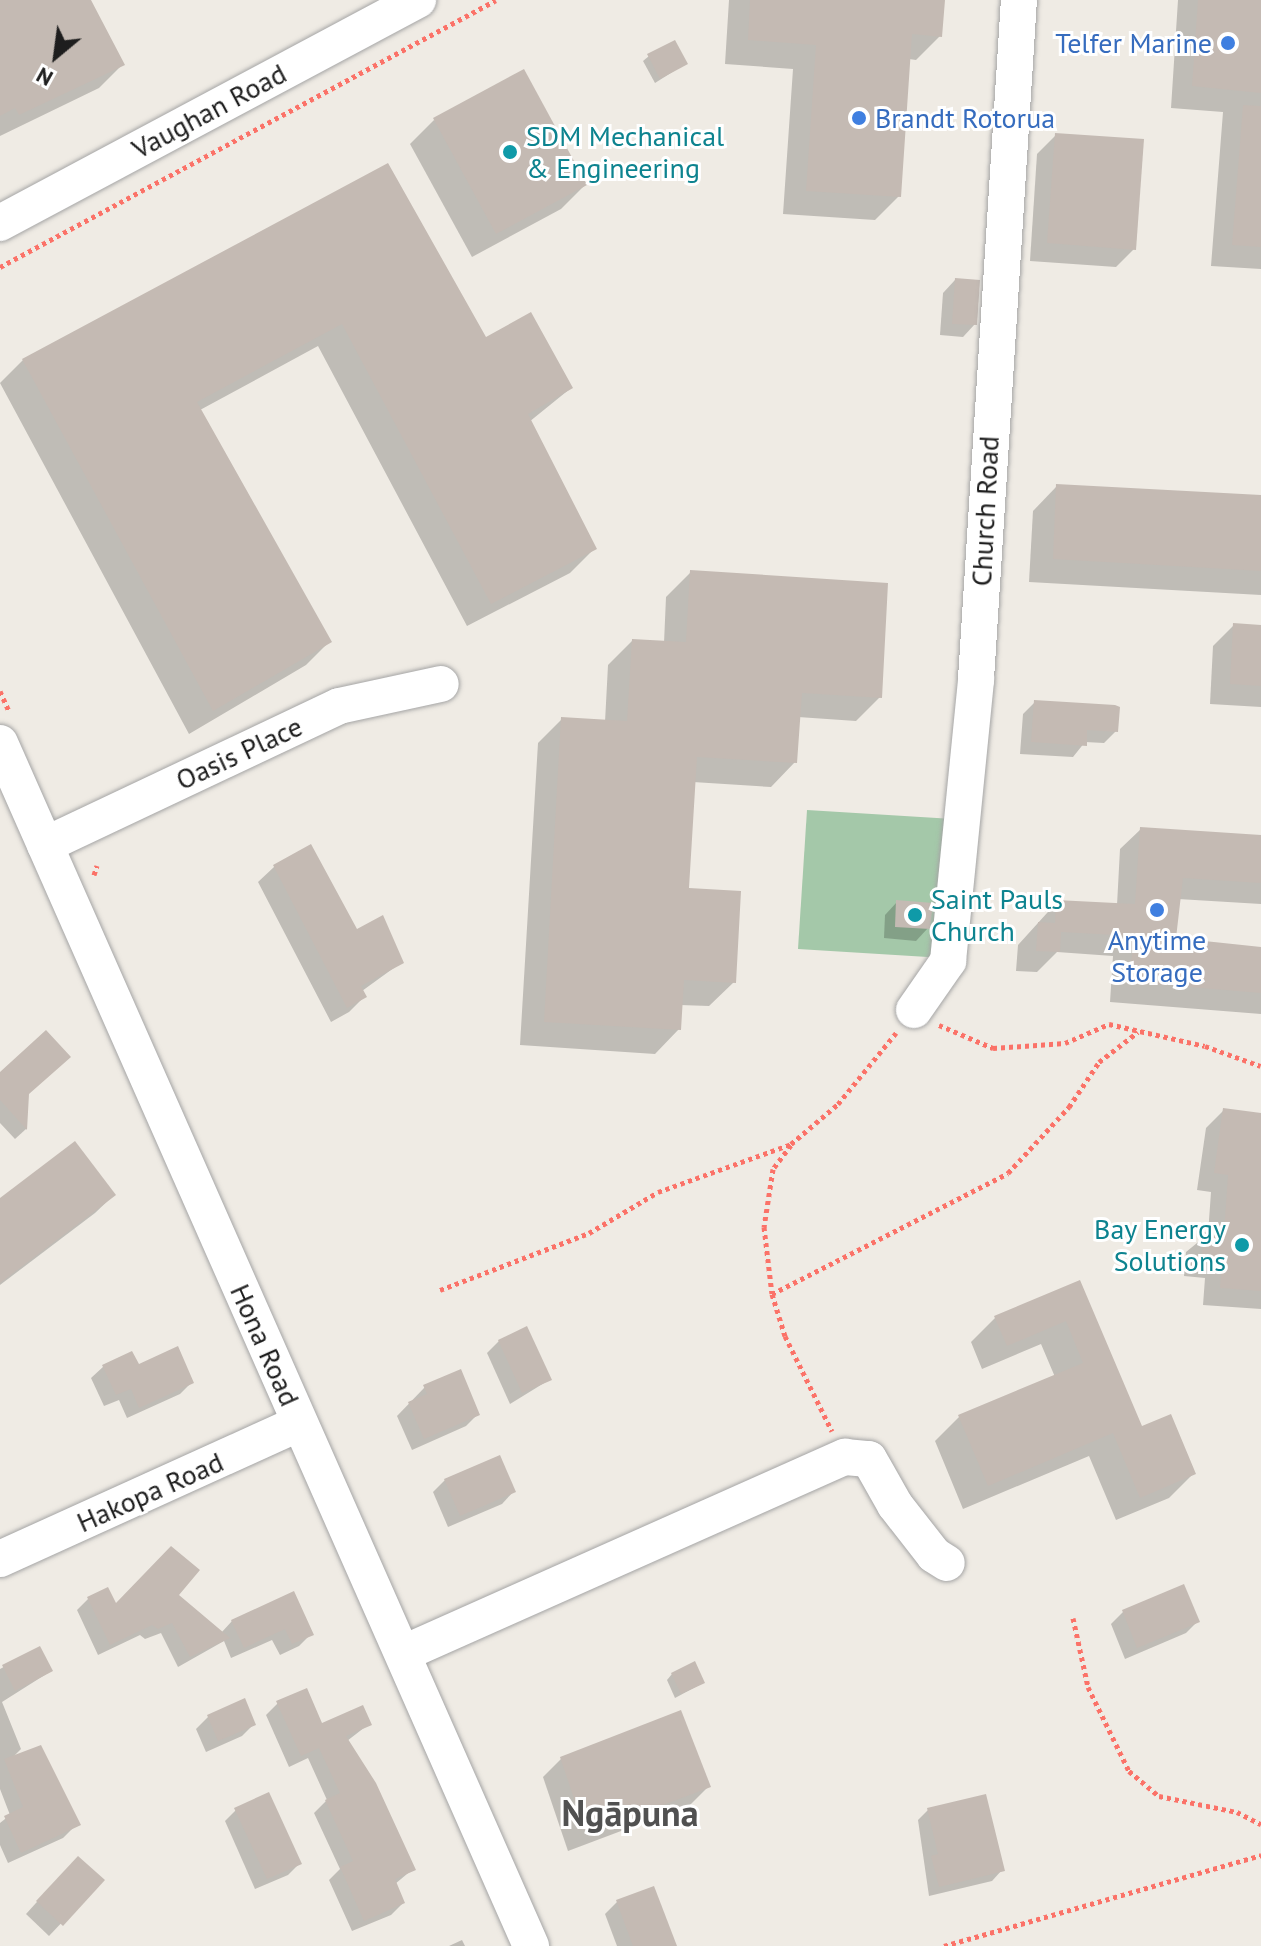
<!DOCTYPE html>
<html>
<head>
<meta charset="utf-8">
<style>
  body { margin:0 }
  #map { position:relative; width:1261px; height:1946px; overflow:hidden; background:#efebe4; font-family:"PT Sans",sans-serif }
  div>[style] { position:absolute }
  .cemetery>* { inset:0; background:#a4c8a9 }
  .shadow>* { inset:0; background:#0003 }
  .building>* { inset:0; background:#c4bab3 }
  .path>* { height:5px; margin-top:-2.5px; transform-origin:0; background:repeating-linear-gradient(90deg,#fb7268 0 4px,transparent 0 8px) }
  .roads { filter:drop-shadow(0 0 2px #a5a5a5) drop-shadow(0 0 2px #a5a5a5) }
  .minor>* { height:36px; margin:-18px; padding:0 18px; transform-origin:18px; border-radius:18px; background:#fff }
  .dots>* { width:22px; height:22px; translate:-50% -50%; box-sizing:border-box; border:4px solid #fff; border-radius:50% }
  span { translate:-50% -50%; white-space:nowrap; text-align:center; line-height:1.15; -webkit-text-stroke:6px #fff; paint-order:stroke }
  .shop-label { font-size:28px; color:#366cbe }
  .right { translate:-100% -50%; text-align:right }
  .left { translate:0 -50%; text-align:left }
  .street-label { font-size:28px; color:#1e1e1e }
  .culture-label { font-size:28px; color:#0d838f }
  .district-label { font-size:36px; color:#515151; font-weight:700 }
  .north { position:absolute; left:16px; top:16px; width:80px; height:80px; -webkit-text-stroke:6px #fff; paint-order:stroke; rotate:209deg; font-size:22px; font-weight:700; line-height:32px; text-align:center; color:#1e1e1e }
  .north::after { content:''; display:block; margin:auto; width:28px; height:36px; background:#1e1e1e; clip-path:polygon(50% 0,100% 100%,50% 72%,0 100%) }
</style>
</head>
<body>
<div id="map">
  <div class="cemetery">
    <div style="clip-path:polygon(807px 810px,953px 819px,944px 958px,798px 949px)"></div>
  </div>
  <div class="shadow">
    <div style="clip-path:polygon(0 0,88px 0,123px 64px,99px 88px,0 136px)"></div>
    <div style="clip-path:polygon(729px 0,943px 0,940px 36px,916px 60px,909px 59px,899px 196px,875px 220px,783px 214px,793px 69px,725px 64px)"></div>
    <div style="clip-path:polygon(1178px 0,1261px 0,1261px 269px,1211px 266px,1223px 112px,1171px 108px)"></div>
    <div style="clip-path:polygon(649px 56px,685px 64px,655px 83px,643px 61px)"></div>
    <div style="clip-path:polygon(434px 120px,585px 185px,561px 209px,472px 257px,410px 144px)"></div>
    <div style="clip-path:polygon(1056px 135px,1134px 249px,1116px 267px,1030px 261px,1037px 154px)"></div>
    <div style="clip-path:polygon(387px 165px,485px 339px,571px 388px,529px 422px,594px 549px,570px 573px,467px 626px,318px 346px,200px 410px,330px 641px,306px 665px,189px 734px,0 383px,23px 360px)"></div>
    <div style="clip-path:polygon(955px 280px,975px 324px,963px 337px,940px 335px,943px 293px)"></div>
    <div style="clip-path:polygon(1057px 486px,1261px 497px,1261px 595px,1029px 582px,1033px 511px)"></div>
    <div style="clip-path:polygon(691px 572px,880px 697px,856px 721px,798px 717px,795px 762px,771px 787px,693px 782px,687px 889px,734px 982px,709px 1006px,680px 1005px,679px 1029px,655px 1054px,520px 1045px,538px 743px,562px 719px,605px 722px,608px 665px,632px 641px,664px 643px,666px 597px)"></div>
    <div style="clip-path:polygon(1234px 625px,1261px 627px,1261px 707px,1210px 704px,1213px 646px)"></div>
    <div style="clip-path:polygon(1035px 702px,1116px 731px,1104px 743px,1085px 742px,1073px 757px,1020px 754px,1023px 714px)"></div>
    <div style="clip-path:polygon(1141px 829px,1261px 837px,1261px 904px,1178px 899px,1173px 940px,1261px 949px,1261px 1014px,1110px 1002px,1113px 956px,1057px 952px,1037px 972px,1016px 971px,1018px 945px,1057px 902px,1117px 905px,1120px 849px)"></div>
    <div style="clip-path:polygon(310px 847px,356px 932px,402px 962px,362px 991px,364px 997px,349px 1012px,331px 1022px,258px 882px,274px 867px)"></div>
    <div style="clip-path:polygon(897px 902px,928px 928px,916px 941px,884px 938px,885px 915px)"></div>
    <div style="clip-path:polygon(0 1074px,27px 1094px,26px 1129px,15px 1139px,0 1123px)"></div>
    <div style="clip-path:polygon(1224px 1110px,1261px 1115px,1261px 1309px,1203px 1305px,1205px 1278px,1184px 1276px,1186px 1252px,1208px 1234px,1211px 1192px,1197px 1190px,1206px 1128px)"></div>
    <div style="clip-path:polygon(114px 1195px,95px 1213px,0 1285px,0 1201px)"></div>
    <div style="clip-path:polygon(1079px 1283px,1141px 1429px,1193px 1474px,1169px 1498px,1116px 1520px,1089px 1456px,963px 1509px,935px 1441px,959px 1417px,1055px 1377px,1041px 1344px,982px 1369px,971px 1342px,995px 1318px)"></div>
    <div style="clip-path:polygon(499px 1341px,549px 1380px,510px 1404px,487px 1353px)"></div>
    <div style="clip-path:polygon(104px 1366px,138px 1366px,192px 1382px,180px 1394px,127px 1418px,119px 1400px,104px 1406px,91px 1378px)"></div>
    <div style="clip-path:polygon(425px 1387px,478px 1414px,466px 1426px,412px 1450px,397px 1416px)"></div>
    <div style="clip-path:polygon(445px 1480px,514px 1491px,502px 1504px,448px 1527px,433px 1492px)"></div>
    <div style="clip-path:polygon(1183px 1587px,1198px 1621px,1186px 1633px,1125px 1659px,1111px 1624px,1123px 1612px)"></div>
    <div style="clip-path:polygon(293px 1594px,311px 1634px,299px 1646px,280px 1655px,272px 1640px,231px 1658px,224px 1641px,178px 1667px,161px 1633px,145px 1639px,140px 1635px,98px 1655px,77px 1610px,88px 1599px,115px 1606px,176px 1595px,221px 1633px,232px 1621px)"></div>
    <div style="clip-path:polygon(39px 1648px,51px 1671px,2px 1702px,21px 1749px,13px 1757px,75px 1826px,63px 1838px,8px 1863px,0 1845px,0 1823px,10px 1815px,0 1789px,0 1669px)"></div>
    <div style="clip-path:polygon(672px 1674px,703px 1683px,675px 1698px,667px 1680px)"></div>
    <div style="clip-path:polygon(278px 1703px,321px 1725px,369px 1724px,347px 1741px,413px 1869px,395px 1884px,403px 1903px,391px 1915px,352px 1931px,329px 1880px,340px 1869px,314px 1813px,327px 1800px,308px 1758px,289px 1767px,266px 1715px)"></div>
    <div style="clip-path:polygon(208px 1717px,254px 1724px,242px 1736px,206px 1752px,196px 1729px)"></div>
    <div style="clip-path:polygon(561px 1759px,709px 1786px,690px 1805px,568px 1851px,543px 1777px)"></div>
    <div style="clip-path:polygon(236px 1810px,299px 1864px,288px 1875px,255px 1889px,225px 1821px)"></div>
    <div style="clip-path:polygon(928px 1810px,1002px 1870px,992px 1881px,929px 1896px,918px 1820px)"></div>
    <div style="clip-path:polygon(66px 1870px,102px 1880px,49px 1936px,26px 1914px)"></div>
    <div style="clip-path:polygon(617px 1902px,675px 1946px,617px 1946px,605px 1914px)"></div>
    <div style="clip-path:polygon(462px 1940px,465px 1946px,449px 1946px)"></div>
  </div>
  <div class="building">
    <div style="clip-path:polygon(0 0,91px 0,125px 65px,19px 115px,15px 108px,0 116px)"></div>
    <div style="clip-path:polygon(750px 0,945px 0,942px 37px,912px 34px,901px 197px,806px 191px,816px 45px,748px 40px)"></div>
    <div style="clip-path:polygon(1198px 0,1261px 0,1261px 93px,1192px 86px)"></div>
    <div style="clip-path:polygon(675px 40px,688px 64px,660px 79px,647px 54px)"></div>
    <div style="clip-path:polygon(524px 69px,587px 185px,496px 234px,433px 118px)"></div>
    <div style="clip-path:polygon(1243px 105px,1261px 106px,1261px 247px,1232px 245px)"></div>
    <div style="clip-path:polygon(1055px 133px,1144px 139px,1136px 250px,1047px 243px)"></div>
    <div style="clip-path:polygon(388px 163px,486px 337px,531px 312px,573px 388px,528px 414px,597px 549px,491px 604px,342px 324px,197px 402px,332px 642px,213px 711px,22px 359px)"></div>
    <div style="clip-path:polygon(955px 278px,980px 280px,977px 325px,952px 324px)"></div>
    <div style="clip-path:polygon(1056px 484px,1261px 495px,1261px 571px,1053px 559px)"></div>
    <div style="clip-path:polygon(690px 570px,888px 583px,882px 698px,802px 693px,797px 763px,697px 757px,689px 888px,741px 891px,736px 983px,684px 980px,681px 1030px,544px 1022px,561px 717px,627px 721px,632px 639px,686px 642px)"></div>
    <div style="clip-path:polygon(1233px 623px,1261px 625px,1261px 686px,1230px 684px)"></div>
    <div style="clip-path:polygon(1034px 700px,1115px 705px,1120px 707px,1118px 732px,1087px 730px,1087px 746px,1031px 742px)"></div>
    <div style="clip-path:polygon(1140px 827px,1261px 835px,1261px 883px,1183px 878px,1176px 938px,1261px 947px,1261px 993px,1130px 982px,1133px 936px,1061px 932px,1060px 952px,1036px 951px,1038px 922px,1055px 923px,1056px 900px,1135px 904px)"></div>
    <div style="clip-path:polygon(311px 844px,357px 929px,383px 915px,404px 963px,361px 986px,367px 997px,347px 1008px,273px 865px)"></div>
    <div style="clip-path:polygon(896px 900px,933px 903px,930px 929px,895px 927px)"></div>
    <div style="clip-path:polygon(46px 1030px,71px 1057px,29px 1094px,27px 1130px,0 1100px,0 1072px)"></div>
    <div style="clip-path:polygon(1223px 1108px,1261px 1113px,1261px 1291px,1220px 1288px,1222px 1260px,1201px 1259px,1204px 1232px,1224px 1233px,1228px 1175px,1214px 1173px)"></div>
    <div style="clip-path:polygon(75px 1141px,116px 1195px,0 1283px,0 1198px)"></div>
    <div style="clip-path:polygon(1080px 1280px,1142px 1426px,1171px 1414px,1196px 1474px,1140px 1498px,1113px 1433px,988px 1486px,958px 1415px,1083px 1363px,1066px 1321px,1007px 1346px,994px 1316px)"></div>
    <div style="clip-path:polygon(527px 1326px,552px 1380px,522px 1393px,498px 1340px)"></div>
    <div style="clip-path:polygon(178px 1346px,194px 1383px,139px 1408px,131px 1389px,116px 1395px,102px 1365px,132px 1351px,139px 1364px)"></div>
    <div style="clip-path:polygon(461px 1369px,480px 1415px,424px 1439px,408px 1402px,427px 1394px,423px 1385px)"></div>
    <div style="clip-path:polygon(500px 1455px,516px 1492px,460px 1516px,444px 1479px)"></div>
    <div style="clip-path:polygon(171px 1546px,200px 1570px,179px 1595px,230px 1638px,190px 1657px,172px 1623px,158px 1629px,152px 1625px,110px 1645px,87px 1597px,108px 1587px,116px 1603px)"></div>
    <div style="clip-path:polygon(1184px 1584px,1200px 1622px,1137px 1648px,1122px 1610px)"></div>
    <div style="clip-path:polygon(294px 1591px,314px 1635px,292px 1644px,285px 1629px,244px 1648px,231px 1620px)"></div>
    <div style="clip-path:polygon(40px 1646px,53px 1671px,15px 1691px,2px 1665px)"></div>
    <div style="clip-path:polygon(695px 1661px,705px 1683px,681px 1694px,671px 1673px)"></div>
    <div style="clip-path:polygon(307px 1688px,322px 1723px,363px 1705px,372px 1725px,346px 1736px,376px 1783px,416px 1870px,395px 1879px,405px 1903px,364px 1921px,340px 1867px,353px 1861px,325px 1800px,340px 1793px,319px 1748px,301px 1756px,276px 1701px)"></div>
    <div style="clip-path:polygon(245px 1698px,256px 1725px,218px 1741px,207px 1715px)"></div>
    <div style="clip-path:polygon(681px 1710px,711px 1787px,586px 1834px,560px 1757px)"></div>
    <div style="clip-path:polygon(41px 1745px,81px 1825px,21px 1853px,4px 1816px,23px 1807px,4px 1759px)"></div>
    <div style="clip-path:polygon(269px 1792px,302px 1864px,267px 1879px,234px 1808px)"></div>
    <div style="clip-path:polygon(986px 1794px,1005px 1871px,939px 1887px,931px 1856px,938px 1854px,927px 1808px)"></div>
    <div style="clip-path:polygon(78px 1856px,105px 1880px,63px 1926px,36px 1901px)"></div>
    <div style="clip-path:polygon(654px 1886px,677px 1946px,633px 1946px,616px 1900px)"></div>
  </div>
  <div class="path">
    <div style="left:0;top:267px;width:563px;rotate:-28.29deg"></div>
    <div style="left:0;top:691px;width:22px;rotate:66deg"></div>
    <div style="left:94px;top:875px;width:10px;rotate:-73deg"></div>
    <div style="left:939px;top:1025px;width:59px;rotate:23.1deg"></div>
    <div style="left:993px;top:1048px;width:72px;rotate:-4deg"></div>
    <div style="left:1065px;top:1043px;width:48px;rotate:-23.4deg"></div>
    <div style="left:1109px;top:1024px;width:98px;rotate:12.9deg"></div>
    <div style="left:1205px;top:1046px;width:59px;rotate:19.7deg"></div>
    <div style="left:791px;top:1145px;width:30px;rotate:127deg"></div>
    <div style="left:773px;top:1169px;width:59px;rotate:98.8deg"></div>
    <div style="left:764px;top:1227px;width:67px;rotate:83.2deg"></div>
    <div style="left:772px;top:1294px;width:44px;rotate:72.8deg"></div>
    <div style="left:785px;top:1336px;width:106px;rotate:63.7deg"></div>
    <div style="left:440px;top:1290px;width:160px;rotate:-20.9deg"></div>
    <div style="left:589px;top:1233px;width:80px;rotate:-30.7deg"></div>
    <div style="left:658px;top:1192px;width:141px;rotate:-19.8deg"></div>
    <div style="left:791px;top:1144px;width:62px;rotate:-40.4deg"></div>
    <div style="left:838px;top:1104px;width:92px;rotate:-50.8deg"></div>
    <div style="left:772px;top:1294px;width:265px;rotate:-27.1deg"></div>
    <div style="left:1008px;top:1173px;width:90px;rotate:-47.3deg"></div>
    <div style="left:1069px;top:1107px;width:54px;rotate:-56.3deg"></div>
    <div style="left:1099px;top:1062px;width:49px;rotate:-37.6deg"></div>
    <div style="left:1073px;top:1618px;width:71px;rotate:77.7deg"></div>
    <div style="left:1088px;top:1687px;width:93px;rotate:64deg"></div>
    <div style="left:1129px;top:1771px;width:39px;rotate:40deg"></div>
    <div style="left:1159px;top:1796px;width:80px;rotate:11.6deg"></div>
    <div style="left:1237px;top:1812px;width:27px;rotate:27deg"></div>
    <div style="left:944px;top:1946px;width:330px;rotate:-16deg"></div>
  </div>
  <div class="roads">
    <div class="minor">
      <div style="left:0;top:223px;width:474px;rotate:-28.1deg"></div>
      <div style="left:0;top:743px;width:1315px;rotate:66.18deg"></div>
      <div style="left:45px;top:845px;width:325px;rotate:-25.3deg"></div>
      <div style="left:339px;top:706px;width:104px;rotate:-12.2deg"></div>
      <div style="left:914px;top:1010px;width:60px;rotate:-55.2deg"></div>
      <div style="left:948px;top:961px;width:283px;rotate:-84.3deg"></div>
      <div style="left:976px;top:679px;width:680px;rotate:-86.38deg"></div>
      <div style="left:0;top:1559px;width:329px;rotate:-24.4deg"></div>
      <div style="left:404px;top:1653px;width:483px;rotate:-24deg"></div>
      <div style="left:845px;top:1457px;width:24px;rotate:5deg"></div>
      <div style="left:869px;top:1459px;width:53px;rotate:60.5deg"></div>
      <div style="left:895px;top:1505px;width:63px;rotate:52deg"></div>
      <div style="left:934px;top:1555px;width:15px;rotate:32deg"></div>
    </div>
  </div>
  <div class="dots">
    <div style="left:1228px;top:43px;background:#3f7fe0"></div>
    <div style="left:859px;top:118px;background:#3f7fe0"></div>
    <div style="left:510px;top:152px;background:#0f9aa8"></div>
    <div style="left:1157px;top:910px;background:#3f7fe0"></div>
    <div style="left:915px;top:915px;background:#0f9aa8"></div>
    <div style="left:1242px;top:1245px;background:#0f9aa8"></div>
  </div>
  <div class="shop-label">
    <span class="right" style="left:1212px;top:43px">Telfer Marine</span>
    <span class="left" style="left:875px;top:118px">Brandt Rotorua</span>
    <span style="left:1157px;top:956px">Anytime<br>Storage</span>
  </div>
  <div class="street-label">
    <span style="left:209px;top:111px;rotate:-28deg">Vaughan Road</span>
    <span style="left:985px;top:511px;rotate:-87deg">Church Road</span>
    <span style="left:239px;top:753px;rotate:-25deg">Oasis Place</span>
    <span style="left:265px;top:1345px;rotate:66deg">Hona Road</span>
    <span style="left:150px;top:1492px;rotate:-24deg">Hakopa Road</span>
  </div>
  <div class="culture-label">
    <span class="left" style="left:526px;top:152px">SDM Mechanical<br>&amp; Engineering</span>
    <span class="left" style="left:931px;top:915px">Saint Pauls<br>Church</span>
    <span class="right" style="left:1226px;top:1245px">Bay Energy<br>Solutions</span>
  </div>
  <div class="district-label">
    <span style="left:630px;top:1813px">Ngāpuna</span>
  </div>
  <div class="north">N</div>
</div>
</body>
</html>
